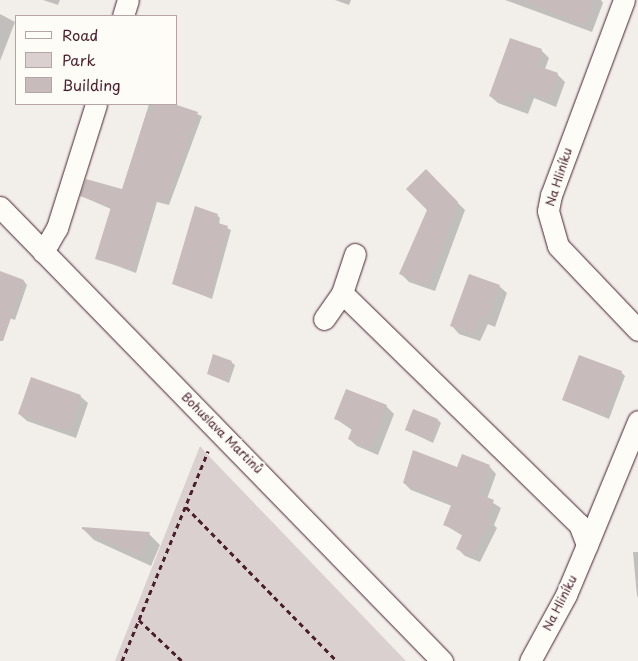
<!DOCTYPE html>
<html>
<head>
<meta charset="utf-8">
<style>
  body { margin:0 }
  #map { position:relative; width:638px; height:661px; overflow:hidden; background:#f2efeb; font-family:"Playpen Sans",sans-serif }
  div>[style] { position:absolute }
  .green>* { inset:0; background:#d9d0cf }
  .shadow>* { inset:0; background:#0003 }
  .building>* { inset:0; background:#c8bbbb }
  .path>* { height:3px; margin-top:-1.5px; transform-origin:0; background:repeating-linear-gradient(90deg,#4a1f2b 0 5px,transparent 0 9px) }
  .roads { filter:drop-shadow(0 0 1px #4a1f2b) drop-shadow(0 0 1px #4a1f2b) }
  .street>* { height:21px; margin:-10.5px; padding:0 10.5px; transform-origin:10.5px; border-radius:10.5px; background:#fdfcf7 }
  span { translate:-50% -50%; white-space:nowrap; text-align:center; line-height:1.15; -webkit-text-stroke:4.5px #fdfcf7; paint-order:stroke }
  .street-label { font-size:12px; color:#4a1f2b }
  .legend { position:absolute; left:15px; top:15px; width:162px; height:90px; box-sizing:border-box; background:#fdfcf7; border:1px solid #b5a4a5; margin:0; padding:6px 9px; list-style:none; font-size:15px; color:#4a1f2b }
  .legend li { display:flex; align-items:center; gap:10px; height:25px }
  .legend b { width:25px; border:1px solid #b5a4a5 }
</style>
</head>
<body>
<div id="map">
  <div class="green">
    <div style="clip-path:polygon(200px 446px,207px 454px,406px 661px,115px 661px)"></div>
  </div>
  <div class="shadow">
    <div style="clip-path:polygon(43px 0,60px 0,58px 5px)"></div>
    <div style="clip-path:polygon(335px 0,351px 0,349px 5px)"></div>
    <div style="clip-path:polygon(505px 0,601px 0,603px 3px,592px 32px)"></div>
    <div style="clip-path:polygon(0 14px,15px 22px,0 61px)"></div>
    <div style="clip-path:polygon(541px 50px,549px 58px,545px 69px,557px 74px,565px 82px,556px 107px,534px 98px,528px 114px,498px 103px,490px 96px)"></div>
    <div style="clip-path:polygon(149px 104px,170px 104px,202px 116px,169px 205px,157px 202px,136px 273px,96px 258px,111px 209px,81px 196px,123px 191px)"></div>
    <div style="clip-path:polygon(426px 171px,465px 210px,435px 291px,409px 282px,401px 274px,428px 210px)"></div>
    <div style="clip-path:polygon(217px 215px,220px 218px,219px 224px,231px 230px,212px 299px,173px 283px)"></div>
    <div style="clip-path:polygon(24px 281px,27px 285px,15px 320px,0 315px,0 289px)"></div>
    <div style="clip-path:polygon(499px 286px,507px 293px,495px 327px,488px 324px,480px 341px,459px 334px,452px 326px)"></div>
    <div style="clip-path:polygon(231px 362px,235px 365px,229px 383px,209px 374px)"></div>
    <div style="clip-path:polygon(621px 372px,625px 376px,609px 419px,563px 400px)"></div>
    <div style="clip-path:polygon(80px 396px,88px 403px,76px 438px,27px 421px,19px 414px)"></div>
    <div style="clip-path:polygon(386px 406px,394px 414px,378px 455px,357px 446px,349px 439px,352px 430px,336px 419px)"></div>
    <div style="clip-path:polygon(438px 420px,441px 423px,433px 443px,406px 430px)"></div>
    <div style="clip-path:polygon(489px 466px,496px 474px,487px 499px,501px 508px,494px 525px,497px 528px,480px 562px,465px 556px,458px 549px,463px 536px,445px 525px,452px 506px,411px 490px,404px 483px,458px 469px)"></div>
    <div style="clip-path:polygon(83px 529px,149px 534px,160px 545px,151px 566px,94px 540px)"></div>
    <div style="clip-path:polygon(633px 552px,638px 552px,638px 597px,637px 596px)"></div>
  </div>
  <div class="building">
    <div style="clip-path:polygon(523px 0,594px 0,585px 25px)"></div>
    <div style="clip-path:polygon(510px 38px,542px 49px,536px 65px,558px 73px,548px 100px,527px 92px,521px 107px,489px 96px)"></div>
    <div style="clip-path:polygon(155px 104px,174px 104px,198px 112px,165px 202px,154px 199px,132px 270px,95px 259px,111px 207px,80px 196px,86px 179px,122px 189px,147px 111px,152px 113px)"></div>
    <div style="clip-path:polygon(426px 169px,458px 202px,428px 285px,399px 274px,427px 210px,406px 189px)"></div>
    <div style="clip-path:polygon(195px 206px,218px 214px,215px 222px,228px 226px,208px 297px,172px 284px)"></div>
    <div style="clip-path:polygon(0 271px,24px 280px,3px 341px,0 341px)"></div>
    <div style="clip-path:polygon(469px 274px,500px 285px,487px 320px,480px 317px,473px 334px,450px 326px)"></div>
    <div style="clip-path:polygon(213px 354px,232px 361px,225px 381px,207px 374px)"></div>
    <div style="clip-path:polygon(579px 355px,622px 371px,605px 416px,562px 400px)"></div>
    <div style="clip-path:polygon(31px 377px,81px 395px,68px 431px,18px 414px)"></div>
    <div style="clip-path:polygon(346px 389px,387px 405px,370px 448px,348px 439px,353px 426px,334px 419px)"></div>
    <div style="clip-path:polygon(413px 409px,438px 419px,430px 440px,405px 430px)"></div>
    <div style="clip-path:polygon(413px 450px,457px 467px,462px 454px,490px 465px,479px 494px,494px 500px,487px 518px,491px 519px,473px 556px,456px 549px,463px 533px,443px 525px,452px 503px,403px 483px)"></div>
    <div style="clip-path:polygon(82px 527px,150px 532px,140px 556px,82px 529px)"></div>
  </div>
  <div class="path">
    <div style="left:186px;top:507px;width:216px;rotate:45.6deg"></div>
    <div style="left:139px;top:620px;width:59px;rotate:43.6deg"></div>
    <div style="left:122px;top:661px;width:227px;rotate:-67.7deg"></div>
  </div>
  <div class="roads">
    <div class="street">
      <div style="left:624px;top:0;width:208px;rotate:110.5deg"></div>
      <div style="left:551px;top:195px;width:16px;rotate:101deg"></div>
      <div style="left:548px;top:211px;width:36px;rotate:74deg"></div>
      <div style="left:558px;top:246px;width:116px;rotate:46.4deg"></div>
      <div style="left:123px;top:16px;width:17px;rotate:-73deg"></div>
      <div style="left:0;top:207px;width:634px;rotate:45.77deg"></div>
      <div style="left:43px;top:252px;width:28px;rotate:-60deg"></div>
      <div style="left:57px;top:228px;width:130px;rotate:-72.5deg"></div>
      <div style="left:342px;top:293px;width:331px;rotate:44.3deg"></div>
      <div style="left:579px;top:524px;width:22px;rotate:69deg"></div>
      <div style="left:587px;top:545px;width:54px;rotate:112.8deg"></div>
      <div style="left:566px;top:595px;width:75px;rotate:118.6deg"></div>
      <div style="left:324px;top:319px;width:32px;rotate:-55deg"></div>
      <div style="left:342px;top:293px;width:41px;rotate:-71.6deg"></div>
      <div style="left:587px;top:545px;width:134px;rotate:-67.6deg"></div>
    </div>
  </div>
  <div class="street-label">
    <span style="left:559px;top:177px;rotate:-72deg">Na Hliníku</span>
    <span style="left:222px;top:433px;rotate:45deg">Bohuslava Martinů</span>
    <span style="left:560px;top:603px;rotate:-63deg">Na Hliníku</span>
  </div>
  <ul class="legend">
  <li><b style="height:6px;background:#fdfcf7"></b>Road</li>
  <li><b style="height:14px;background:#d9d0cf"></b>Park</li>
  <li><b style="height:14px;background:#c8bbbb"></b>Building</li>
  </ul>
</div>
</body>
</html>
